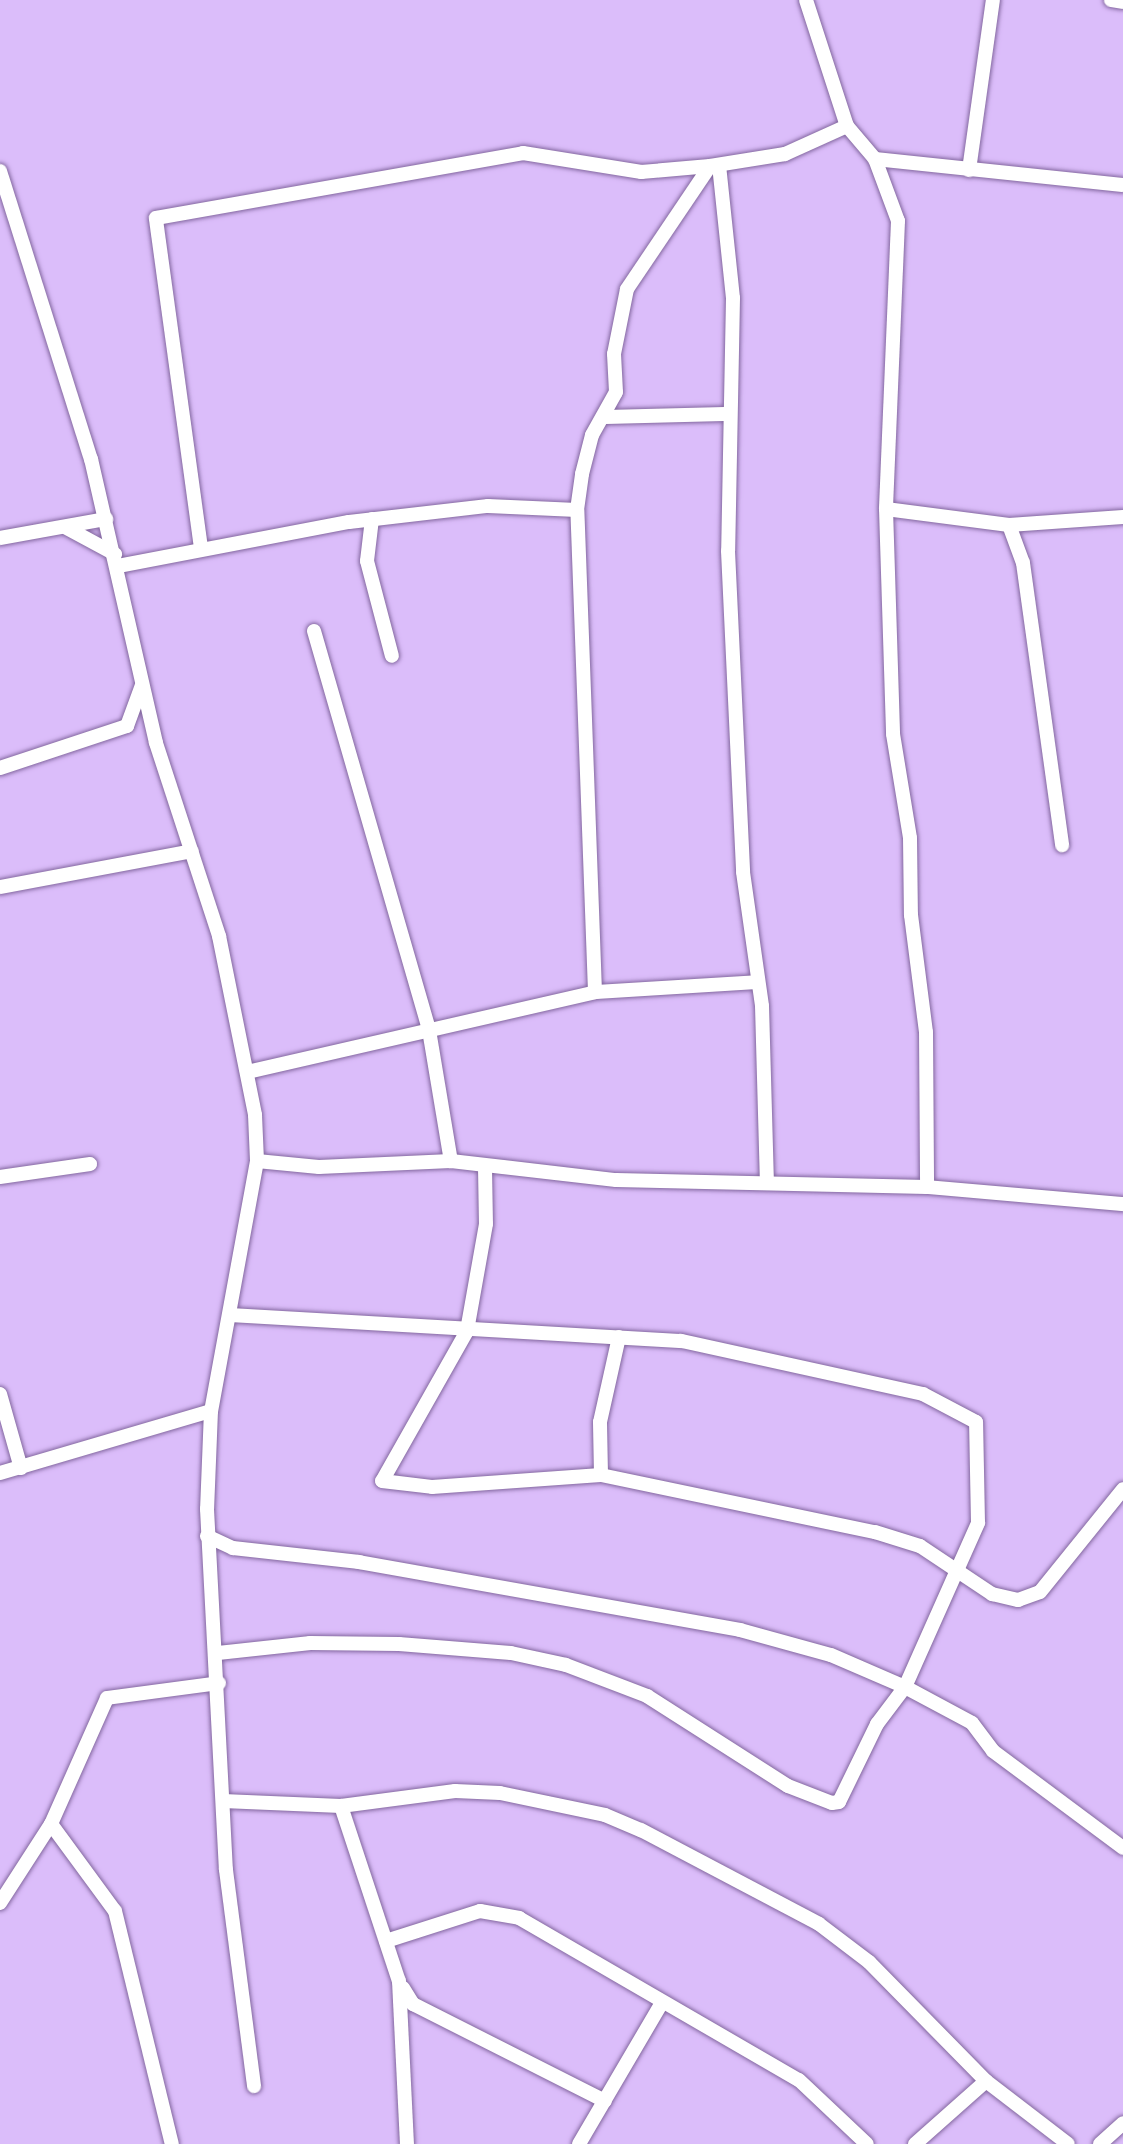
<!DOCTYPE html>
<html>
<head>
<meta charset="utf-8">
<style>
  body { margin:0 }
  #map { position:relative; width:1123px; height:2144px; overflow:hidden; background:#dbbdfa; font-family:"Open Sans",sans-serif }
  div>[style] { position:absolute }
  .roads { filter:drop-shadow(0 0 2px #83679f) drop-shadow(0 0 2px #83679f) }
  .minor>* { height:14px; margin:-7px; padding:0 7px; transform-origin:7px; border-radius:7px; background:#fff }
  span { translate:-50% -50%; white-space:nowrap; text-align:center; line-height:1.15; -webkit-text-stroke:10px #dbbdfa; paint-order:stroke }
</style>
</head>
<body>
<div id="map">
  <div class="roads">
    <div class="minor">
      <div style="left:806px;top:0;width:133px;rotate:72deg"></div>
      <div style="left:847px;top:126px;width:43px;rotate:49.7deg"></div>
      <div style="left:875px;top:159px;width:66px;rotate:69.6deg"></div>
      <div style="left:898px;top:221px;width:288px;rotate:92.4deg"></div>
      <div style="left:886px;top:509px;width:225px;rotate:88.2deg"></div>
      <div style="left:893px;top:734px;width:105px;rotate:80.7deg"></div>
      <div style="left:910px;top:838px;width:77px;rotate:89.3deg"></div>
      <div style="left:911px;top:915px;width:118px;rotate:82.7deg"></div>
      <div style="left:926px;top:1032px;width:155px;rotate:89.6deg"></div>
      <div style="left:1111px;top:0;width:12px;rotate:9deg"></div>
      <div style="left:875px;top:159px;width:249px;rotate:6deg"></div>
      <div style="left:719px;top:165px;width:134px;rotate:84deg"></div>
      <div style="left:733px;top:298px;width:253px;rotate:91.1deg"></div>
      <div style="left:728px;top:551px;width:321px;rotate:87.3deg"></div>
      <div style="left:743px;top:872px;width:135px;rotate:81.9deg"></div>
      <div style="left:762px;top:1006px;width:174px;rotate:88.4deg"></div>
      <div style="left:969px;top:170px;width:172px;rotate:-82deg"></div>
      <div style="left:0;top:171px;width:302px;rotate:72.5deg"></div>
      <div style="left:91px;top:459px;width:291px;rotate:77.1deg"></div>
      <div style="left:156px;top:743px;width:203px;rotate:71.9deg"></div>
      <div style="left:219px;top:936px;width:183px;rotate:78.6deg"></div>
      <div style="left:255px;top:1115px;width:46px;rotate:87.5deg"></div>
      <div style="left:257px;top:1161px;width:254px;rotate:100.4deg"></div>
      <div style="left:211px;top:1411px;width:98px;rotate:92.3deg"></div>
      <div style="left:207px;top:1509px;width:361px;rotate:87deg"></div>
      <div style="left:226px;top:1870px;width:218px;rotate:82.6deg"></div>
      <div style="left:603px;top:417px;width:124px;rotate:-1.4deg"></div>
      <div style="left:886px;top:509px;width:124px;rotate:7.4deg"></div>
      <div style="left:1009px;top:525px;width:114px;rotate:-4deg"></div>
      <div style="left:372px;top:519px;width:42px;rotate:96.8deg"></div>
      <div style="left:367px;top:561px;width:98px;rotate:75.3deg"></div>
      <div style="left:1009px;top:525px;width:40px;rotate:69.8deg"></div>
      <div style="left:1023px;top:563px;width:285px;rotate:82.1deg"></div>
      <div style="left:65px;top:527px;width:57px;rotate:28.4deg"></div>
      <div style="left:0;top:538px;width:108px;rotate:-10.2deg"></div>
      <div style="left:201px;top:548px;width:333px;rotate:-97.8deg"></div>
      <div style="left:156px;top:218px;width:373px;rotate:-10deg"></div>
      <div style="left:523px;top:153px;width:120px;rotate:9.1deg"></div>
      <div style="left:641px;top:172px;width:69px;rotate:-5deg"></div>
      <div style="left:710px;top:166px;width:76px;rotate:-9.1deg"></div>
      <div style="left:785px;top:154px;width:68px;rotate:-24.3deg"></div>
      <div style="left:118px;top:566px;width:235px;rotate:-10.8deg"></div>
      <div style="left:349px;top:522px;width:140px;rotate:-6.6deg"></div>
      <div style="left:488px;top:506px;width:89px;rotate:2.6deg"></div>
      <div style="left:314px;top:631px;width:415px;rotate:73.9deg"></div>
      <div style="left:429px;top:1030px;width:133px;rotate:80.5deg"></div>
      <div style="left:0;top:768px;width:134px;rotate:-18.3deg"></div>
      <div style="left:127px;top:726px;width:44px;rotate:-69.9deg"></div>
      <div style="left:0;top:887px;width:195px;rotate:-10.6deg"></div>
      <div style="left:595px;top:992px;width:482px;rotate:-92.1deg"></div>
      <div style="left:577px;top:510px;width:36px;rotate:-82deg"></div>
      <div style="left:582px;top:474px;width:40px;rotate:-75.6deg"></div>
      <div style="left:592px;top:435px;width:49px;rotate:-60.8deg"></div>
      <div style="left:616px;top:392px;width:38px;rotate:-93deg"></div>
      <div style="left:614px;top:354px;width:66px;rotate:-78.7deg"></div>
      <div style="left:627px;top:289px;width:148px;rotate:-56deg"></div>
      <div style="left:247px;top:1072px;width:357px;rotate:-12.9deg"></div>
      <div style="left:595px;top:992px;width:163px;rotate:-3.5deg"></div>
      <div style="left:257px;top:1161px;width:62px;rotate:5.5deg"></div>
      <div style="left:319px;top:1167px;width:132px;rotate:-2.6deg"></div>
      <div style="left:451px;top:1161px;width:166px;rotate:6.6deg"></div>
      <div style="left:616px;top:1180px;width:311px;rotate:1.3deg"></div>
      <div style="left:927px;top:1187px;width:197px;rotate:5deg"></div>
      <div style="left:485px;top:1168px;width:56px;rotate:89deg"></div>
      <div style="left:486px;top:1224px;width:109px;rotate:100.1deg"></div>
      <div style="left:467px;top:1331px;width:172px;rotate:119.5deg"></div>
      <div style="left:382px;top:1481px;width:50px;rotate:6.8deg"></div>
      <div style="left:432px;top:1487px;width:169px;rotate:-4.1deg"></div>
      <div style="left:601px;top:1475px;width:280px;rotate:11.8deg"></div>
      <div style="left:875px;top:1532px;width:47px;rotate:17.3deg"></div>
      <div style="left:920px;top:1546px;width:87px;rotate:33.7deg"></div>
      <div style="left:992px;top:1594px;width:27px;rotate:13deg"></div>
      <div style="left:1018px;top:1600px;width:23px;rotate:-20deg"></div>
      <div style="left:1040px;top:1592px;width:132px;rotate:-51.1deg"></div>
      <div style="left:0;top:1177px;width:91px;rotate:-8.2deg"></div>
      <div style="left:0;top:1394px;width:77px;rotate:74.2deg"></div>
      <div style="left:0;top:1473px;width:220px;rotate:-16.4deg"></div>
      <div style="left:601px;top:1475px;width:53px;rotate:-91.1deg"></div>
      <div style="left:600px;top:1422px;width:87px;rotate:-77.4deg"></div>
      <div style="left:207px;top:1536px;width:29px;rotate:25deg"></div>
      <div style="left:233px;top:1548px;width:127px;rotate:6.3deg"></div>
      <div style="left:359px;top:1562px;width:387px;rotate:10.1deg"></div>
      <div style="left:740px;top:1630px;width:94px;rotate:15.4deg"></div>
      <div style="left:831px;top:1655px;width:81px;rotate:23.4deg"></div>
      <div style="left:905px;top:1687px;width:180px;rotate:-66deg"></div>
      <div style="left:978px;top:1523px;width:101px;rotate:-91.1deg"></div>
      <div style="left:976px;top:1422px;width:60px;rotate:-152.2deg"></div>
      <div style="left:923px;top:1394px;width:248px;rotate:-167.6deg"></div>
      <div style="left:681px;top:1341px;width:449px;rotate:-176.7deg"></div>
      <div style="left:218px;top:1653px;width:93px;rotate:-6.2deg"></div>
      <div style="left:310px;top:1643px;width:89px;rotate:0.6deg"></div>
      <div style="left:399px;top:1644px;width:112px;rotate:4.6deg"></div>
      <div style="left:511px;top:1653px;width:56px;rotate:12.3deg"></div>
      <div style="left:566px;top:1665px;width:87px;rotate:20.9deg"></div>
      <div style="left:647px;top:1696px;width:167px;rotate:32.6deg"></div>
      <div style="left:788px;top:1786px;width:47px;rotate:21.1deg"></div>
      <div style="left:832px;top:1803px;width:7px;rotate:-8deg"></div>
      <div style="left:839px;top:1802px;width:87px;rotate:-64deg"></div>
      <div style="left:877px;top:1724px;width:46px;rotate:-52.9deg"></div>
      <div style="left:905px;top:1687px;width:76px;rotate:28.2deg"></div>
      <div style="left:972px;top:1723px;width:35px;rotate:53deg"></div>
      <div style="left:993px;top:1751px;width:162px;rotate:36.7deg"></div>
      <div style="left:223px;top:1801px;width:118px;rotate:2.4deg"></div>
      <div style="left:341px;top:1806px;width:115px;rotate:-7.5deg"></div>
      <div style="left:455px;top:1791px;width:45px;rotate:2.5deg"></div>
      <div style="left:500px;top:1793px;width:107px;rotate:11.8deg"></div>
      <div style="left:605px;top:1815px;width:39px;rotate:23deg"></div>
      <div style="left:641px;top:1830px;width:201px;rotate:27.8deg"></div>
      <div style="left:819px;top:1924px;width:63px;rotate:37.2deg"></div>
      <div style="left:869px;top:1962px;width:167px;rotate:45.5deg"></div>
      <div style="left:986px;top:2081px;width:103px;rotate:37.5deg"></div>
      <div style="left:341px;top:1806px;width:184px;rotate:71.7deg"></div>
      <div style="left:399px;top:1981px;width:163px;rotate:87.2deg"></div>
      <div style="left:51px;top:1824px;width:108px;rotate:53.7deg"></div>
      <div style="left:115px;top:1911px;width:240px;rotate:76.3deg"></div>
      <div style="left:0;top:1903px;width:94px;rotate:-57.2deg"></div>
      <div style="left:51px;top:1824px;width:138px;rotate:-66deg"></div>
      <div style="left:107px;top:1698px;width:113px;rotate:-7.6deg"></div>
      <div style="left:386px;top:1941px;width:99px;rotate:-17.7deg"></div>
      <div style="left:480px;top:1911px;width:40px;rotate:10deg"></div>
      <div style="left:519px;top:1918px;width:323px;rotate:30.1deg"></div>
      <div style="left:799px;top:2080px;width:93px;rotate:43.3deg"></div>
      <div style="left:403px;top:1988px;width:19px;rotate:58deg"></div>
      <div style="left:413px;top:2004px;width:215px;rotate:26.8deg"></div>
      <div style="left:579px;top:2144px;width:162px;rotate:-59.6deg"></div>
      <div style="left:915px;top:2144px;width:95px;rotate:-41.6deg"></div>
      <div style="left:1100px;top:2144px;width:31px;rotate:-42deg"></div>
    </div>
  </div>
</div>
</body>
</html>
